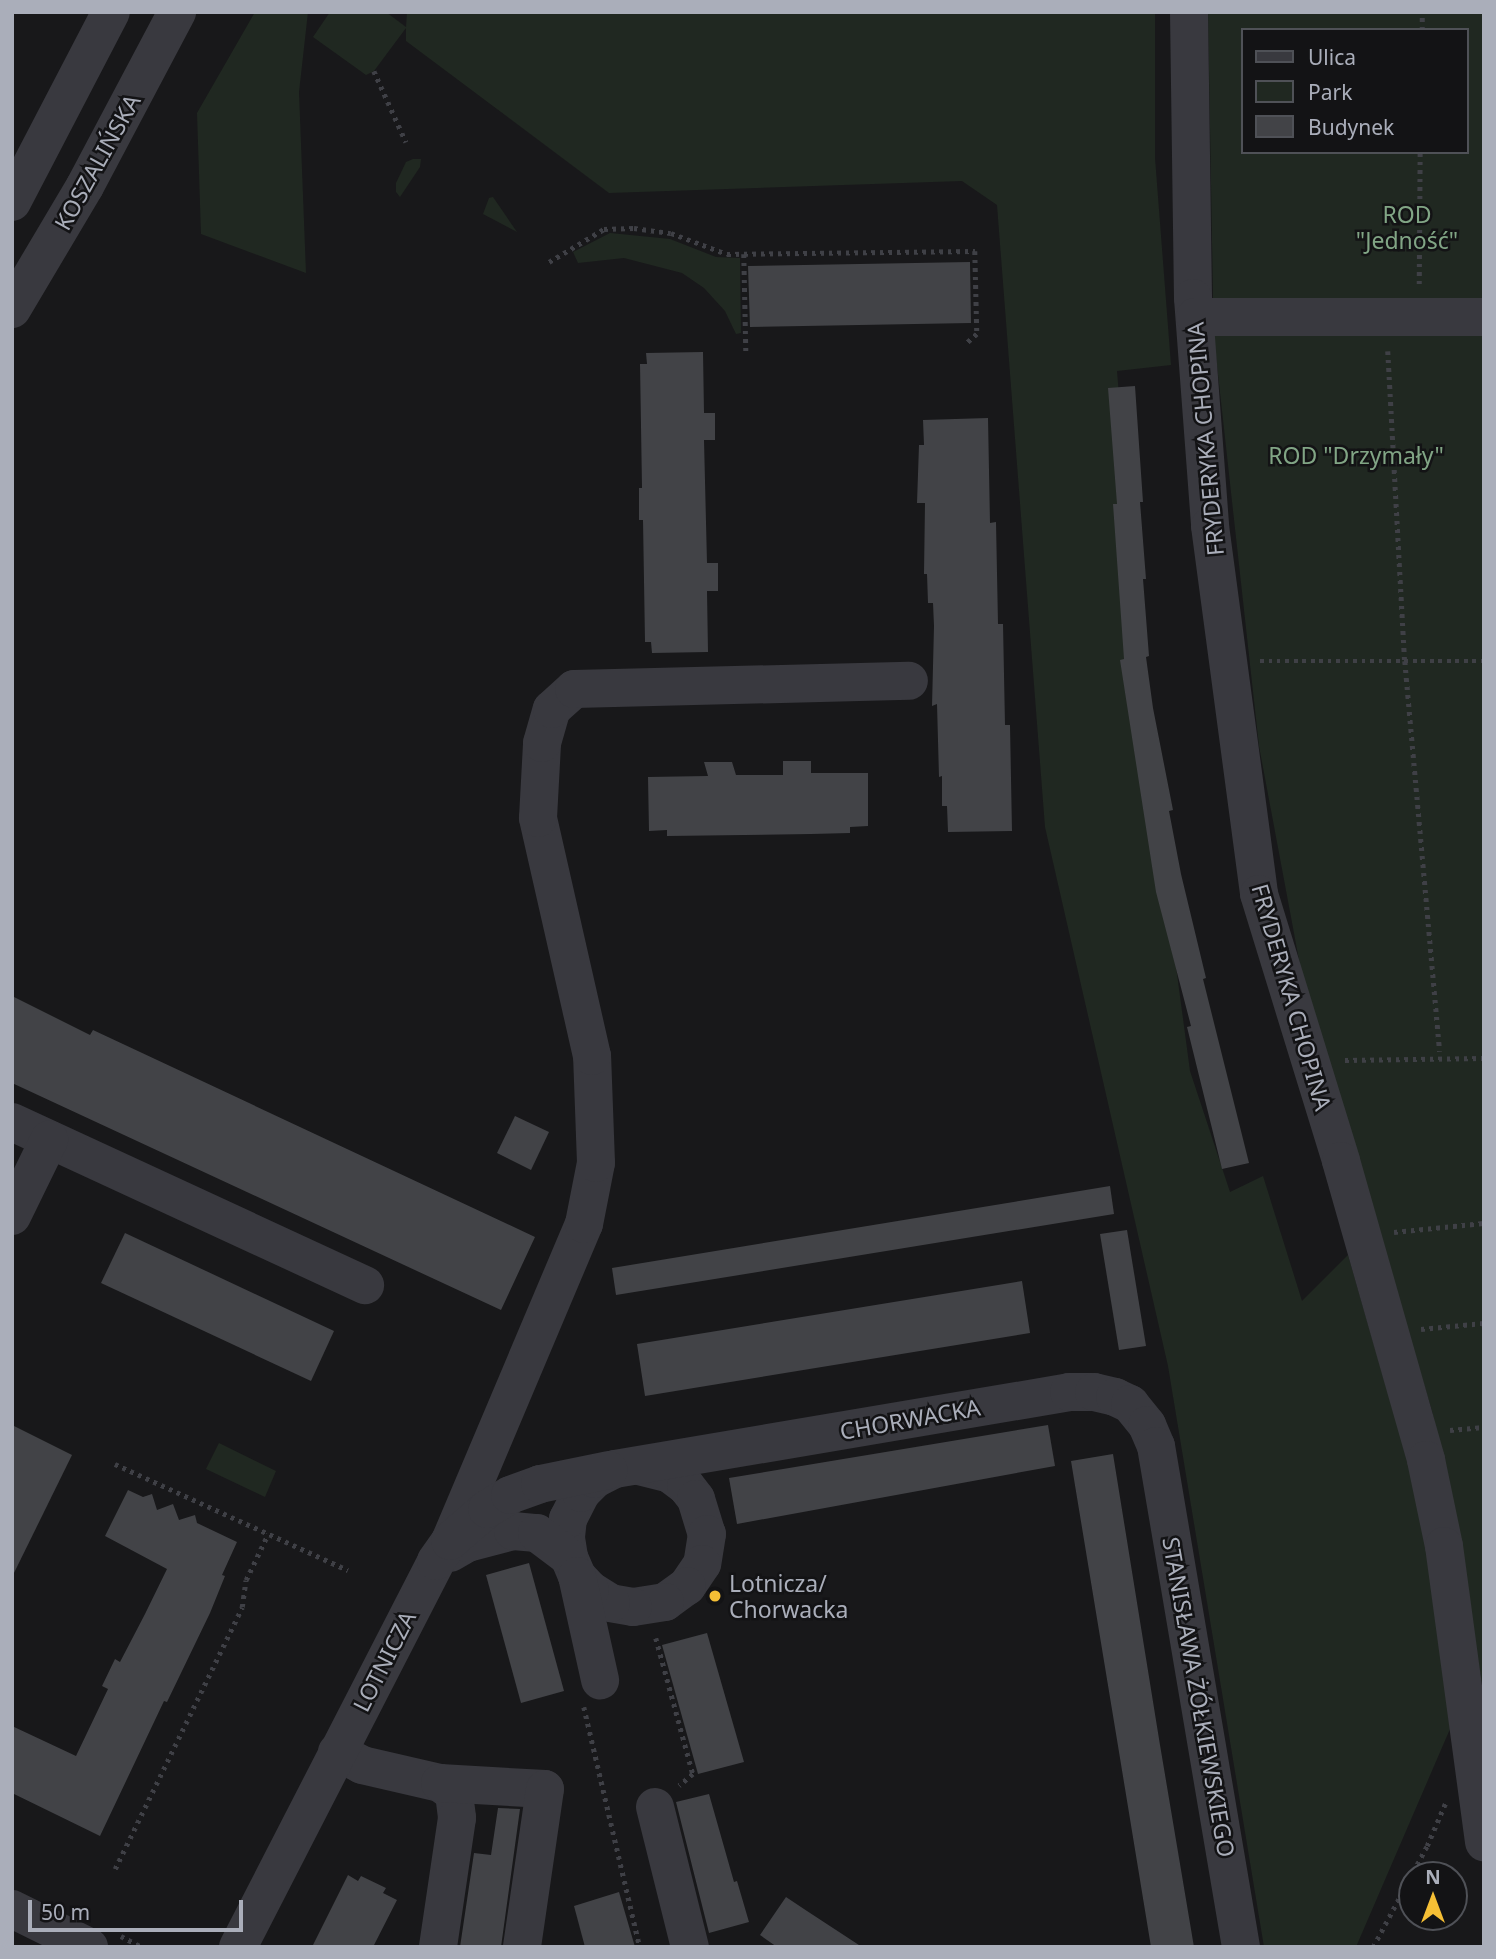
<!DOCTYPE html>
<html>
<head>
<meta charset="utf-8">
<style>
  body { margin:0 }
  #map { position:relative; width:1496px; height:1959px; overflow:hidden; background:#18181a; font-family:"Noto Sans",sans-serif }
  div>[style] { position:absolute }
  .green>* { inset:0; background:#202821 }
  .building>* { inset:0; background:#424347 }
  .path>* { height:4.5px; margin-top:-2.25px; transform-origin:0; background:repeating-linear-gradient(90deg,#3f4046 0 3.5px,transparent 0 8.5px) }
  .minor>* { height:38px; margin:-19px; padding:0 19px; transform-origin:19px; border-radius:19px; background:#39393f }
  .dots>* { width:19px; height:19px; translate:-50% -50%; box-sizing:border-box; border:4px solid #131315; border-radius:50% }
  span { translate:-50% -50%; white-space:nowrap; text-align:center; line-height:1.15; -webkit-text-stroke:5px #131315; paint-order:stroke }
  .street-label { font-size:23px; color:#aaaeba }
  .park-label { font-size:23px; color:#81a585 }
  .poi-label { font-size:23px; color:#aaaeba }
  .left { translate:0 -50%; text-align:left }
  .frame { position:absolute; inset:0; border:14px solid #aaaeba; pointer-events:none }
  .legend { position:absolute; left:1241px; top:28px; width:228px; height:126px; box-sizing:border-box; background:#131315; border:2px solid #4f5157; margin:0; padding:9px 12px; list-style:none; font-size:21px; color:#aaaeba }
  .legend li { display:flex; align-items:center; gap:14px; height:35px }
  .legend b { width:35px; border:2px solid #4f5157 }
  .north { position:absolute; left:1398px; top:1861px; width:70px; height:70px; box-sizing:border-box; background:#131315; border:2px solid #4f5157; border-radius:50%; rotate:0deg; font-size:19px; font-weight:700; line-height:28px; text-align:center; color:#aaaeba }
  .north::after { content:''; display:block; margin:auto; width:24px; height:32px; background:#f5bf35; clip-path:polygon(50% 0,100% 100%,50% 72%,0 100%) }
  .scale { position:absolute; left:28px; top:1900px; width:215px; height:32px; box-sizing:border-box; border:4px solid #aaaeba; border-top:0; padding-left:9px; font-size:21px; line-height:24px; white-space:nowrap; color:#aaaeba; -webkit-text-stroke:5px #131315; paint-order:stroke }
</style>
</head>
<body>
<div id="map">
  <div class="green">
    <div style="clip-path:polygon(255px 12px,308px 12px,299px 92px,306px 273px,201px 234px,197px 113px)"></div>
    <div style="clip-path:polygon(330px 12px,386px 12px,406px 27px,407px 12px,1155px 12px,1155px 158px,1171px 365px,1117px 371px,1150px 772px,1190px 1071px,1230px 1192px,1263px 1176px,1302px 1301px,1348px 1255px,1402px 1441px,1436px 1570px,1450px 1729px,1356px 1947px,1264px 1947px,1168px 1366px,1045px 827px,997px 205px,962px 181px,609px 193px,406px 41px,406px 28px,374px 71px,366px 75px,313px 37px)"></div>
    <div style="clip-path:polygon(evenodd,1208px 12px,1484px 12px,1484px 301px,1213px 298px,1208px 12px,1242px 30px,1466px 30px,1466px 152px,1242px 152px,1242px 30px)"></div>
    <div style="clip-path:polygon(413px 159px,421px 159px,420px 167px,400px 197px,396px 192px,396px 183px,406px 162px)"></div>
    <div style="clip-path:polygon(493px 197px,517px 232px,483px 214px,489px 198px)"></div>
    <div style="clip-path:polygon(610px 233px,670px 239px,716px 257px,740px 258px,741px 333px,736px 334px,725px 311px,704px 288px,682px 273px,624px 258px,578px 263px,573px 252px)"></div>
    <div style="clip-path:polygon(1484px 325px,1484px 1697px,1453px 1507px,1432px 1411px,1305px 992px,1259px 746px,1214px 338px,1217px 330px)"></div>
    <div style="clip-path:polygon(219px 1443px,276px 1471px,265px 1497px,206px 1469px)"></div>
  </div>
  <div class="building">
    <div style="clip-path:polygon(970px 262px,971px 323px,750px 327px,748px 266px)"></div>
    <div style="clip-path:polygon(703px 352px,704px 413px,715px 413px,715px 440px,704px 440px,707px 563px,718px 563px,718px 591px,707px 591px,708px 652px,652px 653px,651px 642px,645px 642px,643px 520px,639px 520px,639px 488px,642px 488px,640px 364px,647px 364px,646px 353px)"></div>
    <div style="clip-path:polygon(1135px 386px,1143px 502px,1140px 502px,1146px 579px,1143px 579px,1149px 656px,1146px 657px,1153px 708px,1173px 810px,1169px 811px,1181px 874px,1206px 978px,1203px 979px,1249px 1163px,1222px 1169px,1187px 1027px,1191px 1026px,1156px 892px,1120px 660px,1124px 659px,1113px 504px,1117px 504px,1108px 388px)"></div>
    <div style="clip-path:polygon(988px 418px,990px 523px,996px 522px,998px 624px,1003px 624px,1005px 725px,1010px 725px,1012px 831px,948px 832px,947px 806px,942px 806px,942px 776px,939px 777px,937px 704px,932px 706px,934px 626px,933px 603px,928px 603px,927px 574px,924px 574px,925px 503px,917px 503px,919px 445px,924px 445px,923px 420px)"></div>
    <div style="clip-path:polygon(783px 761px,811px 761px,811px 773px,868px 773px,868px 826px,850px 827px,850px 833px,811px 834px,667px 836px,667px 830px,649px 831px,648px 777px,708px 776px,704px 762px,732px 762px,736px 775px,783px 775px)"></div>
    <div style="clip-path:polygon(12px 996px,90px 1035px,93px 1030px,535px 1237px,501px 1310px,12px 1083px)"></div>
    <div style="clip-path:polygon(515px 1116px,549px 1132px,531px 1170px,497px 1153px)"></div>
    <div style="clip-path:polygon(1110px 1186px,1114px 1214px,616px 1295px,612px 1268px)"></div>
    <div style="clip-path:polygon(1127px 1230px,1146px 1346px,1119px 1350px,1100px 1234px)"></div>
    <div style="clip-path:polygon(125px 1233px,334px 1331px,311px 1381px,101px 1283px)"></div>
    <div style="clip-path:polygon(1022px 1281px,1030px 1333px,645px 1396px,637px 1344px)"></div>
    <div style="clip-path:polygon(12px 1425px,72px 1455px,12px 1577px)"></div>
    <div style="clip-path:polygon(1048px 1425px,1055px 1466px,737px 1524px,729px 1478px)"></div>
    <div style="clip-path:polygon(1113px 1454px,1160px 1745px,1194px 1947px,1151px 1947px,1119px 1752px,1071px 1461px)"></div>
    <div style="clip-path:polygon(128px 1490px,143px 1497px,152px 1494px,157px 1510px,173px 1504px,179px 1520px,195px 1515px,197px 1523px,237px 1542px,222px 1575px,225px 1576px,210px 1613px,167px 1702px,164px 1701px,100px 1836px,12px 1793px,12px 1726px,76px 1756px,108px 1689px,102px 1686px,115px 1659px,120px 1662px,145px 1614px,167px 1569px,105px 1536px)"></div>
    <div style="clip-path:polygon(529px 1563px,564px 1691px,521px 1703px,486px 1575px)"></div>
    <div style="clip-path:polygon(707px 1633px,744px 1762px,698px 1774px,662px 1645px)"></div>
    <div style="clip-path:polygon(709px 1794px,734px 1882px,737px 1881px,749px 1922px,709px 1933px,676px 1802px)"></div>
    <div style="clip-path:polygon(498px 1808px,520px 1809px,501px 1947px,460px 1947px,474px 1853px,491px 1855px)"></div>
    <div style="clip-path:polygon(348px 1875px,358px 1881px,361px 1876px,386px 1888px,383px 1893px,397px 1900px,373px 1947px,312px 1947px)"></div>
    <div style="clip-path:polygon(619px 1892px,635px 1947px,585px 1947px,574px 1906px)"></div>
    <div style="clip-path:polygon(786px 1897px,807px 1911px,862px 1947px,777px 1947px,760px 1935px)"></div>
  </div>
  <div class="path">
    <div style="left:1422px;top:30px;width:18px;rotate:-90deg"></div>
    <div style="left:374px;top:71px;width:78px;rotate:65.7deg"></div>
    <div style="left:744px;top:254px;width:97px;rotate:88.8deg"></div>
    <div style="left:549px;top:262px;width:64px;rotate:-31deg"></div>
    <div style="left:604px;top:229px;width:30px;rotate:-2deg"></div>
    <div style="left:634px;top:228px;width:37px;rotate:8deg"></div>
    <div style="left:671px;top:233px;width:60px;rotate:20.6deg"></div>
    <div style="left:727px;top:254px;width:248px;rotate:-0.7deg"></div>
    <div style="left:975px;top:251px;width:83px;rotate:88.6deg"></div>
    <div style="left:977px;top:334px;width:15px;rotate:138deg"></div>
    <div style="left:1419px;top:284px;width:132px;rotate:-89.6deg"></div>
    <div style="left:1388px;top:351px;width:310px;rotate:86.9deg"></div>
    <div style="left:1405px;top:661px;width:392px;rotate:84.9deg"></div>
    <div style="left:1260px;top:661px;width:224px"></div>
    <div style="left:1345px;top:1060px;width:139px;rotate:-0.8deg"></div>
    <div style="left:1394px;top:1232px;width:90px;rotate:-5.7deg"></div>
    <div style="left:1421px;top:1329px;width:63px;rotate:-5.4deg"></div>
    <div style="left:1450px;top:1430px;width:34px;rotate:-5deg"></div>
    <div style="left:115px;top:1464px;width:256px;rotate:24.5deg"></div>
    <div style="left:656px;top:1638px;width:141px;rotate:74.8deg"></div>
    <div style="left:693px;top:1774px;width:18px;rotate:139deg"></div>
    <div style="left:584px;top:1707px;width:246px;rotate:76.9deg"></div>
    <div style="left:115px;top:1869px;width:291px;rotate:-64.1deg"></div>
    <div style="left:242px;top:1607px;width:27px;rotate:-82deg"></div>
    <div style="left:246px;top:1580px;width:51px;rotate:-64.4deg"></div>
    <div style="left:121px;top:1936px;width:24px;rotate:28deg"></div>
    <div style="left:1373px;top:1947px;width:115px;rotate:-61.9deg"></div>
    <div style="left:1427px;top:1846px;width:46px;rotate:-66.8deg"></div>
  </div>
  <div class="minor">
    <div style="left:1189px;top:12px;width:286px;rotate:89.2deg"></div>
    <div style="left:1193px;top:298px;width:229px;rotate:85.7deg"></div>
    <div style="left:1210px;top:526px;width:371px;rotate:82.4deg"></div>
    <div style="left:1259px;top:894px;width:279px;rotate:72.9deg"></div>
    <div style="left:1341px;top:1161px;width:311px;rotate:74.1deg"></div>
    <div style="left:1426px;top:1460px;width:88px;rotate:78.2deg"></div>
    <div style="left:1444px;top:1546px;width:299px;rotate:82.3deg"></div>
    <div style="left:12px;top:202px;width:214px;rotate:-62.5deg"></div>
    <div style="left:12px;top:309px;width:143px;rotate:-59.3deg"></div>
    <div style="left:85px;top:186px;width:197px;rotate:-62.1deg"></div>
    <div style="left:1195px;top:317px;width:289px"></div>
    <div style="left:12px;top:1122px;width:389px;rotate:24.8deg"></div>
    <div style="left:12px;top:1216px;width:85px;rotate:-64deg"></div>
    <div style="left:639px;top:1466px;width:32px;rotate:14deg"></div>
    <div style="left:670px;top:1474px;width:20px;rotate:37deg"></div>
    <div style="left:686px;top:1486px;width:16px;rotate:52deg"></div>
    <div style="left:696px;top:1499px;width:37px;rotate:73deg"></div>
    <div style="left:707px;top:1534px;width:30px;rotate:99deg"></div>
    <div style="left:702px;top:1564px;width:27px;rotate:124deg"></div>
    <div style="left:687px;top:1586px;width:27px;rotate:144deg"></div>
    <div style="left:665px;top:1602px;width:32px;rotate:171deg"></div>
    <div style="left:633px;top:1607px;width:22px;rotate:-170deg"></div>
    <div style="left:611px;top:1603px;width:25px;rotate:-148deg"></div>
    <div style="left:590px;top:1590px;width:19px;rotate:-133deg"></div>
    <div style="left:577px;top:1576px;width:21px;rotate:-113deg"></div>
    <div style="left:569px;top:1557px;width:20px;rotate:-99deg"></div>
    <div style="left:566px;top:1537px;width:18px;rotate:-84deg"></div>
    <div style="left:568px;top:1519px;width:29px;rotate:-63deg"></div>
    <div style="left:581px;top:1493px;width:20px;rotate:-45deg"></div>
    <div style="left:595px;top:1479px;width:22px;rotate:-27deg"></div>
    <div style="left:615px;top:1469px;width:460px;rotate:-9.6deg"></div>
    <div style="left:1069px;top:1392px;width:25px"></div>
    <div style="left:1094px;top:1392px;width:22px;rotate:13deg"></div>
    <div style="left:1115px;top:1397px;width:17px;rotate:25deg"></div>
    <div style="left:1130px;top:1404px;width:27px;rotate:51deg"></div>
    <div style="left:1147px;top:1425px;width:23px;rotate:67deg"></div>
    <div style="left:1156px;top:1446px;width:508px;rotate:80.37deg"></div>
    <div style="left:450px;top:1541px;width:344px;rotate:-67.1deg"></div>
    <div style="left:584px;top:1224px;width:62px;rotate:-78.9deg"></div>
    <div style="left:596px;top:1163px;width:107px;rotate:-92.1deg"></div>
    <div style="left:592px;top:1056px;width:244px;rotate:-102.8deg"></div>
    <div style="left:538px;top:818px;width:75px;rotate:-86.9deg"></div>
    <div style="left:542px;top:743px;width:35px;rotate:-74deg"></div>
    <div style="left:552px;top:709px;width:30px;rotate:-42deg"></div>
    <div style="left:574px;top:689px;width:335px;rotate:-1.4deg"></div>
    <div style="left:450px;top:1553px;width:20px;rotate:-30deg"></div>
    <div style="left:467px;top:1543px;width:48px;rotate:-14.6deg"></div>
    <div style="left:513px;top:1531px;width:24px;rotate:5deg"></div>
    <div style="left:537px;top:1533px;width:40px;rotate:37deg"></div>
    <div style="left:577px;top:1576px;width:107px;rotate:77.5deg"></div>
    <div style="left:337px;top:1752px;width:28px;rotate:27deg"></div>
    <div style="left:362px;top:1765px;width:80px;rotate:13deg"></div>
    <div style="left:440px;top:1783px;width:17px;rotate:36deg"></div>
    <div style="left:454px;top:1793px;width:25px;rotate:83deg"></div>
    <div style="left:457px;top:1818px;width:130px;rotate:98.4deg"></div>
    <div style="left:440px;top:1783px;width:105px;rotate:3.3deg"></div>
    <div style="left:545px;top:1789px;width:160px;rotate:98.3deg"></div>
    <div style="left:655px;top:1807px;width:144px;rotate:76deg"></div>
    <div style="left:12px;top:1909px;width:86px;rotate:26.3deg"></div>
    <div style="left:238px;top:1947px;width:434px;rotate:-62.8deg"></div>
    <div style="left:436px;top:1561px;width:24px;rotate:-55deg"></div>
    <div style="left:450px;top:1541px;width:49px;rotate:-40.9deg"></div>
    <div style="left:487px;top:1509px;width:27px;rotate:-31deg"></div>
    <div style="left:510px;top:1495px;width:32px;rotate:-20deg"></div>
    <div style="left:540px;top:1484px;width:70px;rotate:-11.5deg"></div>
  </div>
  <div class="dots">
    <div style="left:715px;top:1596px;background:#f5bf35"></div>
  </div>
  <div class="street-label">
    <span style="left:97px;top:162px;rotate:-61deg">KOSZALIŃSKA</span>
    <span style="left:1205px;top:439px;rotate:-95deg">FRYDERYKA CHOPINA</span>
    <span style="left:1292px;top:997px;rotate:74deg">FRYDERYKA CHOPINA</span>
    <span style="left:910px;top:1419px;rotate:-10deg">CHORWACKA</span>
    <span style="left:384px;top:1661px;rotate:-63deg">LOTNICZA</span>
    <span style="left:1199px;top:1697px;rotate:80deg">STANISŁAWA ŻÓŁKIEWSKIEGO</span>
  </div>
  <div class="park-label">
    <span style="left:1407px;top:227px">ROD<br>"Jedność"</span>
    <span style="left:1356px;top:455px">ROD "Drzymały"</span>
  </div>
  <div class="poi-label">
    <span class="left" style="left:729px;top:1596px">Lotnicza/<br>Chorwacka</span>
  </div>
  <div class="frame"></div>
  <ul class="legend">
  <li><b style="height:9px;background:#39393f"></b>Ulica</li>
  <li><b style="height:19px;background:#202821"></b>Park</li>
  <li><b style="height:19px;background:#424347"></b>Budynek</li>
  </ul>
  <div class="north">N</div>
  <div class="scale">50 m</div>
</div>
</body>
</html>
